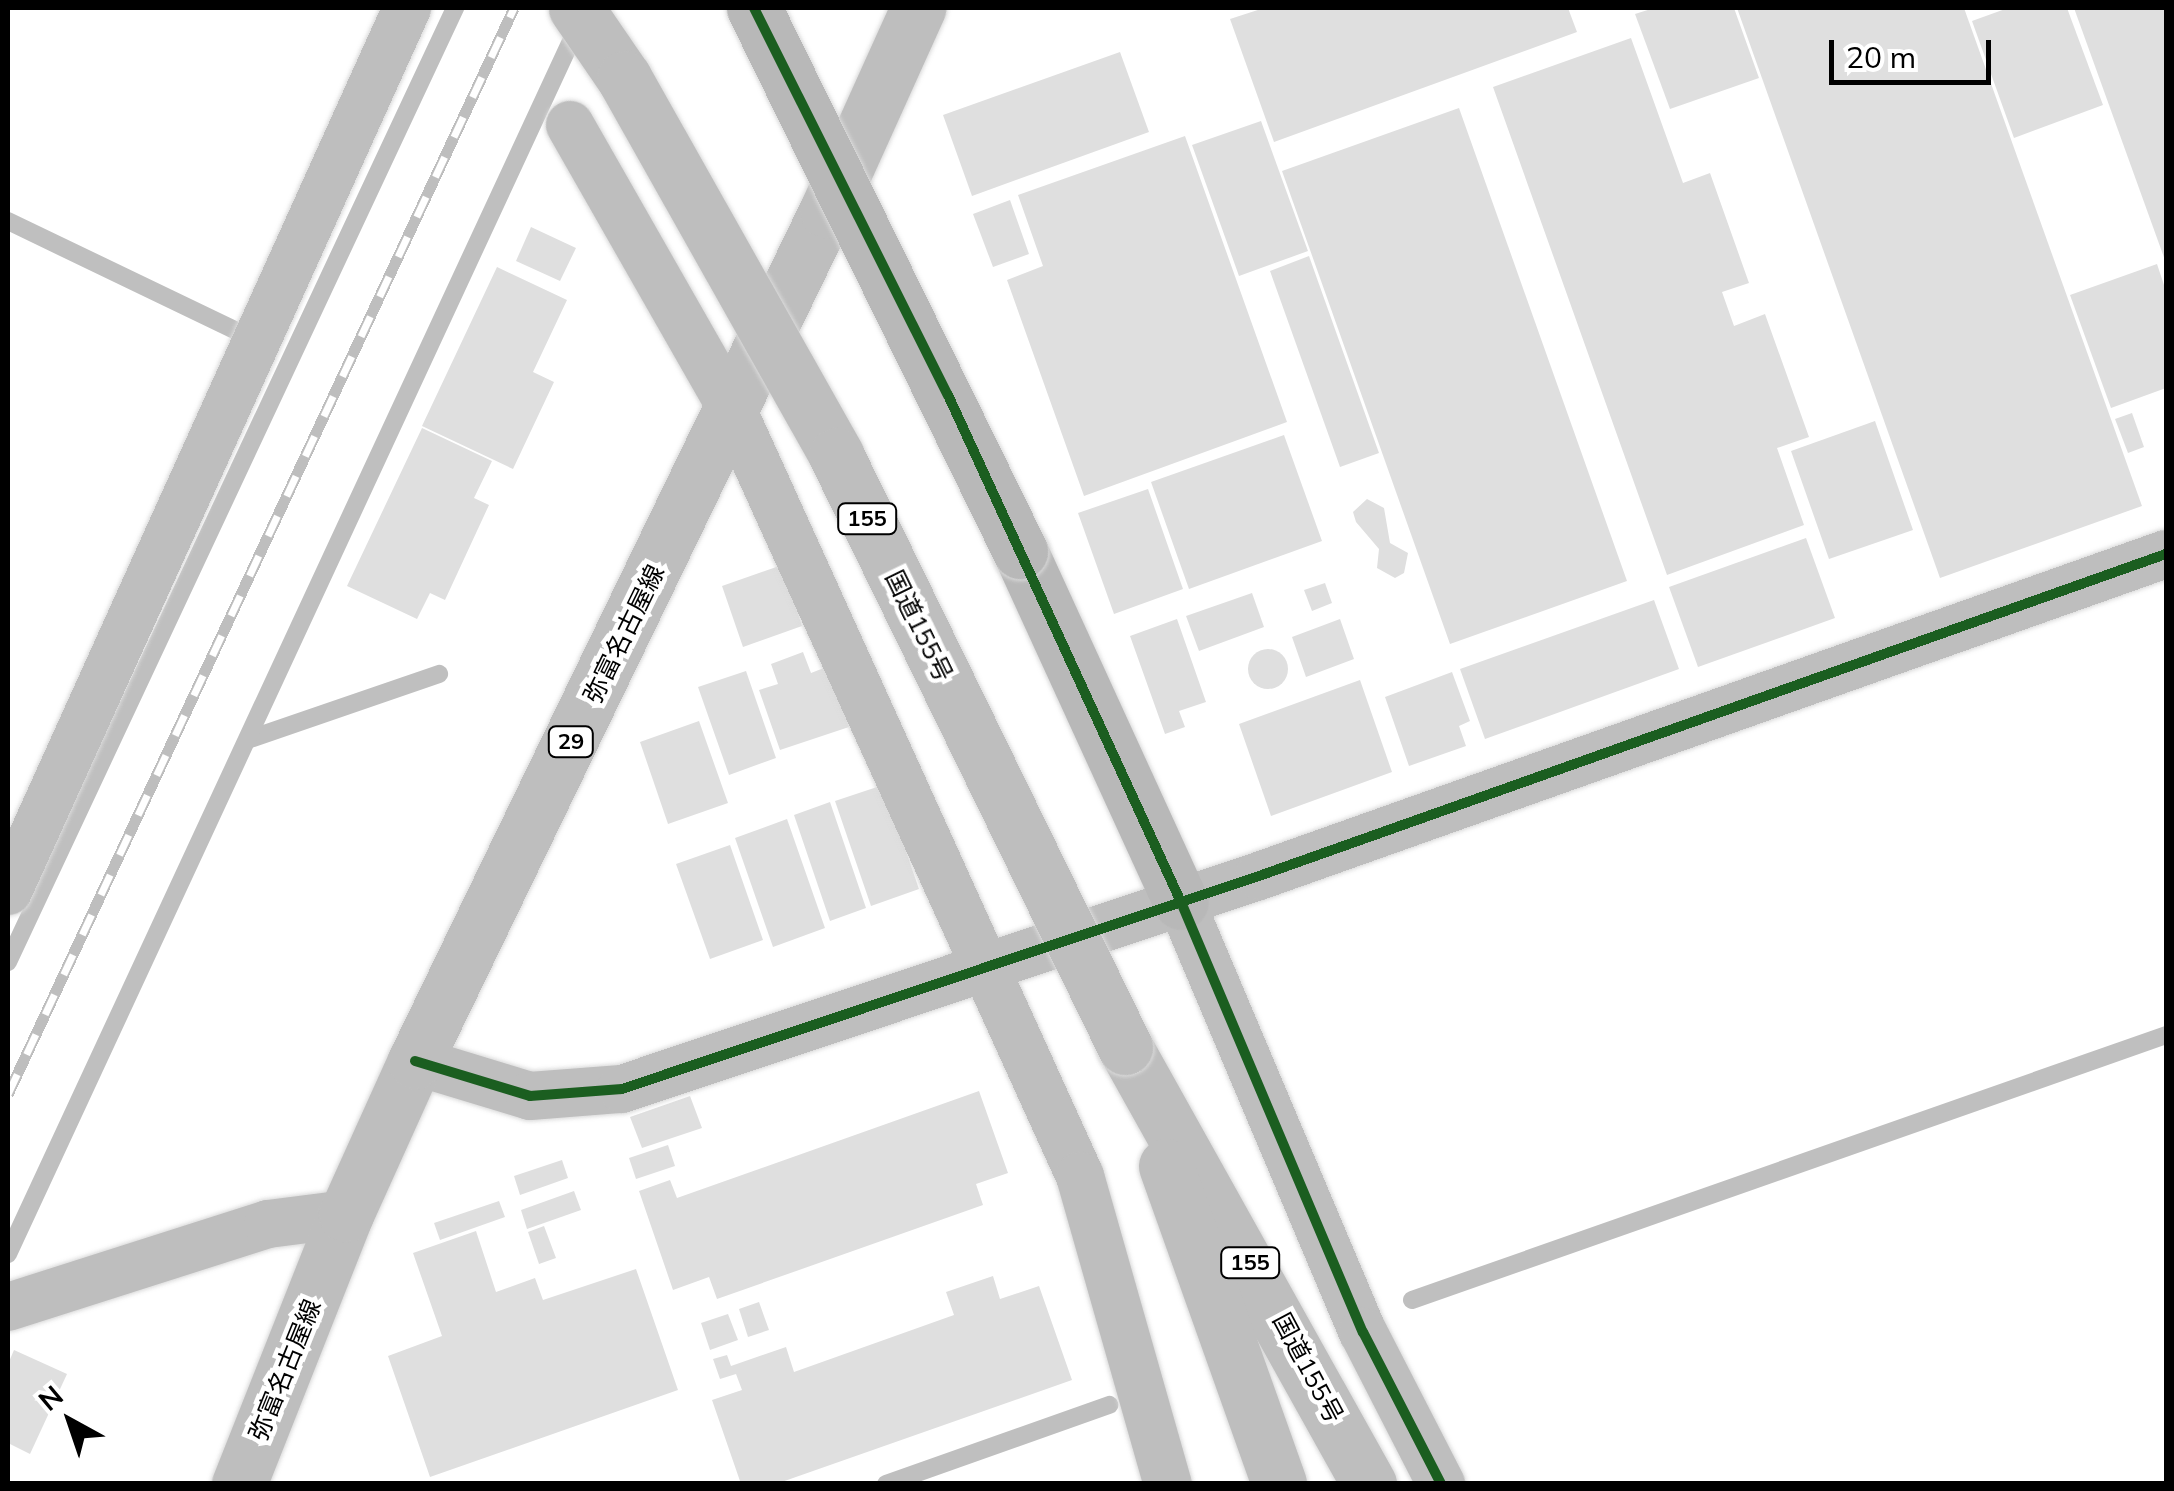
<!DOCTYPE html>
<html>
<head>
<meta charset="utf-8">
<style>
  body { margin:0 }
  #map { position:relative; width:2174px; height:1491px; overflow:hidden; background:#fff; font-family:Mulish,"Noto Sans JP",sans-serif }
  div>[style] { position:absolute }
  .stream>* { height:18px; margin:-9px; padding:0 9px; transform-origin:9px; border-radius:9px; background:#bfbfbf }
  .building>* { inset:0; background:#dfdfdf }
  .round { border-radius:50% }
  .roads { filter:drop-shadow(0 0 2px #dbdbdb) drop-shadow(0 0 2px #dbdbdb) }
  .street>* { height:48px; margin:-24px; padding:0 24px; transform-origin:24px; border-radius:24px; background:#bebebe }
  .secondary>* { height:55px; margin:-27.5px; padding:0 27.5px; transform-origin:27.5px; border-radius:27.5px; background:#b8b8b8 }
  .primary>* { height:55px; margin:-27.5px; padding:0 27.5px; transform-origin:27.5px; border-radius:27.5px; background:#bebebe }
  .highway>* { height:55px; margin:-27.5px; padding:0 27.5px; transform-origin:27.5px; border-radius:27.5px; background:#bebebe }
  .rail>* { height:11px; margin-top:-5.5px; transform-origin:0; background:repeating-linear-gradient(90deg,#fff 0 22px,#bebebe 0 44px); box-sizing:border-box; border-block:2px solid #bebebe }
  .bridges { filter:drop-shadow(0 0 2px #dbdbdb) drop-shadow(0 0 2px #dbdbdb) }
  .secondary-bridge>* { height:55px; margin:-27.5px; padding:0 27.5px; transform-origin:27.5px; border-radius:27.5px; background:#b8b8b8 }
  .highway-bridge>* { height:55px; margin:-27.5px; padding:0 27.5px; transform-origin:27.5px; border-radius:27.5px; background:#bebebe }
  .cycleway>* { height:10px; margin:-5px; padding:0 5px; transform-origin:5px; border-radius:5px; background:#1b5e20 }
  span { translate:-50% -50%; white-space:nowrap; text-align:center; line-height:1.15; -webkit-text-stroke:9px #fff; paint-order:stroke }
  .shield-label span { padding:2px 8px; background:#fff; border:2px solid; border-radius:8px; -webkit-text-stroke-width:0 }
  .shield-label { font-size:22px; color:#000; font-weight:700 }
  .street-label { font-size:25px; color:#000 }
  .frame { position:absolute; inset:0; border:10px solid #000; pointer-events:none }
  .north { position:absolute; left:20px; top:1371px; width:100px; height:100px; -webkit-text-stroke:8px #fff; paint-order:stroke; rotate:320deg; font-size:28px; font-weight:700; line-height:40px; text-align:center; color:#000 }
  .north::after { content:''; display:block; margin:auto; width:35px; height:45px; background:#000; clip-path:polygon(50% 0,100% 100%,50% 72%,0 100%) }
  .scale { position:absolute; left:1829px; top:40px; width:162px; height:45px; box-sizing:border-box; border:5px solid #000; border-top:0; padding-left:12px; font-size:30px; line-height:35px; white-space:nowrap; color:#000; -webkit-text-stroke:8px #fff; paint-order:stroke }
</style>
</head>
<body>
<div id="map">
  <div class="stream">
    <div style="left:8px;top:221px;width:261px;rotate:25.7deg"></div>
    <div style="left:250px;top:739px;width:200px;rotate:-19deg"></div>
    <div style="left:8px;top:962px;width:1054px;rotate:-64.89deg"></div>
    <div style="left:8px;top:1254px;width:1354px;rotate:-65.1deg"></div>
    <div style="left:1412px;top:1300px;width:799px;rotate:-19.36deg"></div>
    <div style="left:886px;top:1484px;width:237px;rotate:-19.5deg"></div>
  </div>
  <div class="building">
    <div style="clip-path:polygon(1264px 8px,1568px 8px,1577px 32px,1274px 142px,1230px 19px)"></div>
    <div style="clip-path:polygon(1654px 8px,1734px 8px,1759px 78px,1670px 109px,1635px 14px)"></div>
    <div style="clip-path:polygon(1737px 8px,1964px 8px,2142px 506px,1940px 578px)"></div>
    <div style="clip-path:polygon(2008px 8px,2067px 8px,2103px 105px,2014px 138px,1972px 21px)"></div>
    <div style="clip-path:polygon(2074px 8px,2166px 8px,2166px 263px)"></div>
    <div style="clip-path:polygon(1631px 38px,1683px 183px,1710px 173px,1749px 283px,1722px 292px,1734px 326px,1765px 314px,1809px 437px,1777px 448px,1804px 525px,1667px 575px,1493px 87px)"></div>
    <div style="clip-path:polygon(1120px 52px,1149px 132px,972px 196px,943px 115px)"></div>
    <div style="clip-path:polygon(1459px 108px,1627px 581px,1450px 644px,1282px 171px)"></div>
    <div style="clip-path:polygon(1261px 121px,1308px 251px,1239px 276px,1192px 145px)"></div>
    <div style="clip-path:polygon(1185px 136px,1287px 422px,1084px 496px,1007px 280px,1043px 266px,1018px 195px)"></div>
    <div style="clip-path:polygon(1010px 200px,1029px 254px,993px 267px,973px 214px)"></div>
    <div style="clip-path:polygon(531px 227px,576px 248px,560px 281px,516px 261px)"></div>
    <div style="clip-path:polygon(1309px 256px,1379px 453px,1340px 467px,1270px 271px)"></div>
    <div style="clip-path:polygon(2157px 264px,2166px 291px,2166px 388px,2111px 408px,2070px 295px)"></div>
    <div style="clip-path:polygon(497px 267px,567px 300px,533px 372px,554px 382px,513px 469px,422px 426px)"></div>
    <div style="clip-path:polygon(2132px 413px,2144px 447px,2128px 453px,2115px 419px)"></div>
    <div style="clip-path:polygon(1875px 421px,1913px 530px,1829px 559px,1791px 451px)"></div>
    <div style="clip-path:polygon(422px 428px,492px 461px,474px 498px,489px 505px,445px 600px,430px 593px,417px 619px,347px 586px)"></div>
    <div style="clip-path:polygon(1284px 435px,1322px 541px,1189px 589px,1151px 482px)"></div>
    <div style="clip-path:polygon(1148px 489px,1183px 589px,1114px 614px,1078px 513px)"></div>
    <div style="clip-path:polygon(1367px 499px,1384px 508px,1390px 543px,1408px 553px,1404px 573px,1395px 578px,1377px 568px,1379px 549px,1356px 522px,1353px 512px)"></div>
    <div style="clip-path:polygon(1806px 538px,1835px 618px,1698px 667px,1669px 587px)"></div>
    <div style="clip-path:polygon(782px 565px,802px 626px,743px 647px,722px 586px)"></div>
    <div style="clip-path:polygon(1325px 583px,1332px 603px,1312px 611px,1304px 590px)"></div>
    <div style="clip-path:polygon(1252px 593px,1264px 627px,1199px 651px,1186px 616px)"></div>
    <div style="clip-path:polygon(1654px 600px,1679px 669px,1485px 739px,1460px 669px)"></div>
    <div style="clip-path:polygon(1177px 619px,1206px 702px,1179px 711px,1185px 727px,1165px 734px,1130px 636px)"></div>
    <div style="clip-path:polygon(1340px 619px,1354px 659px,1306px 677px,1292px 637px)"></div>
    <div class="round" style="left:1248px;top:649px;width:40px;height:40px"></div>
    <div style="clip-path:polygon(803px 652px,811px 673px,829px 666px,849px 727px,780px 750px,759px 690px,778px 684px,771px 664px)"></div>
    <div style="clip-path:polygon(746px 671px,776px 758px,729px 775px,698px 687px)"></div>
    <div style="clip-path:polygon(1452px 672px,1470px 721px,1459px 726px,1466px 746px,1409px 766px,1385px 697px)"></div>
    <div style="clip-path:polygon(1360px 680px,1392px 772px,1271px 816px,1239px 724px)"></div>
    <div style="clip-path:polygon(699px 721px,728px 803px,668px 824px,640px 742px)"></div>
    <div style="clip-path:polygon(883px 785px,919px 889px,871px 906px,835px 801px)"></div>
    <div style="clip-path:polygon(830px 802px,866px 908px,830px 921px,794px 815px)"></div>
    <div style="clip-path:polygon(787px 819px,825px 928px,773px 947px,735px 838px)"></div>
    <div style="clip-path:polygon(730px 845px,763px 940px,710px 959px,676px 864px)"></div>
    <div style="clip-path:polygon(979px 1091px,1008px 1173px,976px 1184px,983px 1205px,717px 1299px,709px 1277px,673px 1290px,639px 1191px,670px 1180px,677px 1198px)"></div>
    <div style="clip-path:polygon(690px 1096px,702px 1128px,642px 1148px,630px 1117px)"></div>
    <div style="clip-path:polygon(668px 1145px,675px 1166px,636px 1179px,629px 1158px)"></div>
    <div style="clip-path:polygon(562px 1160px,568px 1178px,520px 1195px,514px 1176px)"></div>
    <div style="clip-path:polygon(574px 1191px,581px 1210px,527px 1229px,521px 1210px)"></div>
    <div style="clip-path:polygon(499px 1201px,505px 1217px,440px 1240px,434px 1223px)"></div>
    <div style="clip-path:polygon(544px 1226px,556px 1258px,539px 1264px,528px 1232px)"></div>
    <div style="clip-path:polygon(476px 1231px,496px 1292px,535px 1278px,543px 1300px,636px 1269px,678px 1390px,430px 1477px,388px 1356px,442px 1336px,413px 1253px)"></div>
    <div style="clip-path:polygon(993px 1276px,1000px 1299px,1039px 1286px,1072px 1380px,776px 1484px,741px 1484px,712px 1400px,742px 1390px,736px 1374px,720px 1379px,713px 1359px,727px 1355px,731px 1366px,786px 1347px,794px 1372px,954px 1315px,946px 1292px)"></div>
    <div style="clip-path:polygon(759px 1302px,769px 1330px,748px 1337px,739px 1309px)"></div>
    <div style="clip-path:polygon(728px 1314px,738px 1340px,710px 1350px,701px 1323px)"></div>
    <div style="clip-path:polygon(14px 1350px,67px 1374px,30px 1454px,8px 1443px,8px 1364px)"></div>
  </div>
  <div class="roads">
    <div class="street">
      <div style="left:570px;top:125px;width:327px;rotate:60.3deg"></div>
      <div style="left:732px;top:409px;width:842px;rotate:65.6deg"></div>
      <div style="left:1080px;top:1176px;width:320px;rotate:74.1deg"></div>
      <div style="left:8px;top:891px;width:969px;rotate:-65.68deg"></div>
      <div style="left:1181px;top:902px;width:467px;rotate:67.1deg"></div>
      <div style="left:1363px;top:1332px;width:171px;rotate:62.8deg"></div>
      <div style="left:415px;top:1061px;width:120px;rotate:16.9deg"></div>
      <div style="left:530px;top:1096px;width:92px;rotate:-4.4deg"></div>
      <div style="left:622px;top:1089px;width:672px;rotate:-18.49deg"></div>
      <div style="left:1259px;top:876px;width:962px;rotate:-19.55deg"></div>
      <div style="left:8px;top:1307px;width:273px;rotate:-17.7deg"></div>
      <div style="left:268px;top:1224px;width:79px;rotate:-7.3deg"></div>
    </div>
    <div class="secondary">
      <div style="left:1020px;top:551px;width:386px;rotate:65.4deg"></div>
    </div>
    <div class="primary">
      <div style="left:239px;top:1484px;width:290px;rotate:-68.4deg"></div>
      <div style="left:346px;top:1214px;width:168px;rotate:-65.7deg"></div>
      <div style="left:415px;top:1061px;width:945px;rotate:-64.17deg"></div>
      <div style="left:827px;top:210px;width:222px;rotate:-65.7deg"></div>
    </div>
    <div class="highway">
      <div style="left:1125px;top:1047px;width:501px;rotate:60.82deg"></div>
      <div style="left:1166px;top:1166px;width:337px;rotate:70.4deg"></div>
    </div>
  </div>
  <div class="rail">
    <div style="left:8px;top:1094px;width:1198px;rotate:-65.02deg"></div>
  </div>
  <div class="bridges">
    <div class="secondary-bridge">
      <div style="left:754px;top:8px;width:605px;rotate:63.9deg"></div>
    </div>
    <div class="highway-bridge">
      <div style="left:576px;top:8px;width:85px;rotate:55.6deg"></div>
      <div style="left:624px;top:78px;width:433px;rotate:60.6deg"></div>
      <div style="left:836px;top:455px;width:659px;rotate:63.98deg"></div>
    </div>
  </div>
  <div class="cycleway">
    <div style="left:754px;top:8px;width:433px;rotate:63.4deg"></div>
    <div style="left:948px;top:395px;width:558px;rotate:65.32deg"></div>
    <div style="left:1181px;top:902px;width:467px;rotate:67.1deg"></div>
    <div style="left:1363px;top:1332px;width:171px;rotate:62.8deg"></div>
    <div style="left:415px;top:1061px;width:120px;rotate:16.9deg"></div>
    <div style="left:530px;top:1096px;width:92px;rotate:-4.4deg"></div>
    <div style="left:622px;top:1089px;width:672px;rotate:-18.49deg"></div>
    <div style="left:1259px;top:876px;width:962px;rotate:-19.55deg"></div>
  </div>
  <div class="shield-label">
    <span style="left:867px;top:519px">155</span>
    <span style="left:571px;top:742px">29</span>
    <span style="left:1250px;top:1263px">155</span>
  </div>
  <div class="street-label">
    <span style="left:919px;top:626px;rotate:64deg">国道155号</span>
    <span style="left:624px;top:634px;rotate:-64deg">弥富名古屋線</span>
    <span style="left:1308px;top:1368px;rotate:62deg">国道155号</span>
    <span style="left:285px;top:1370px;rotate:-68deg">弥富名古屋線</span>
  </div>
  <div class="frame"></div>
  <div class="north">N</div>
  <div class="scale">20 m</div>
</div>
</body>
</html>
